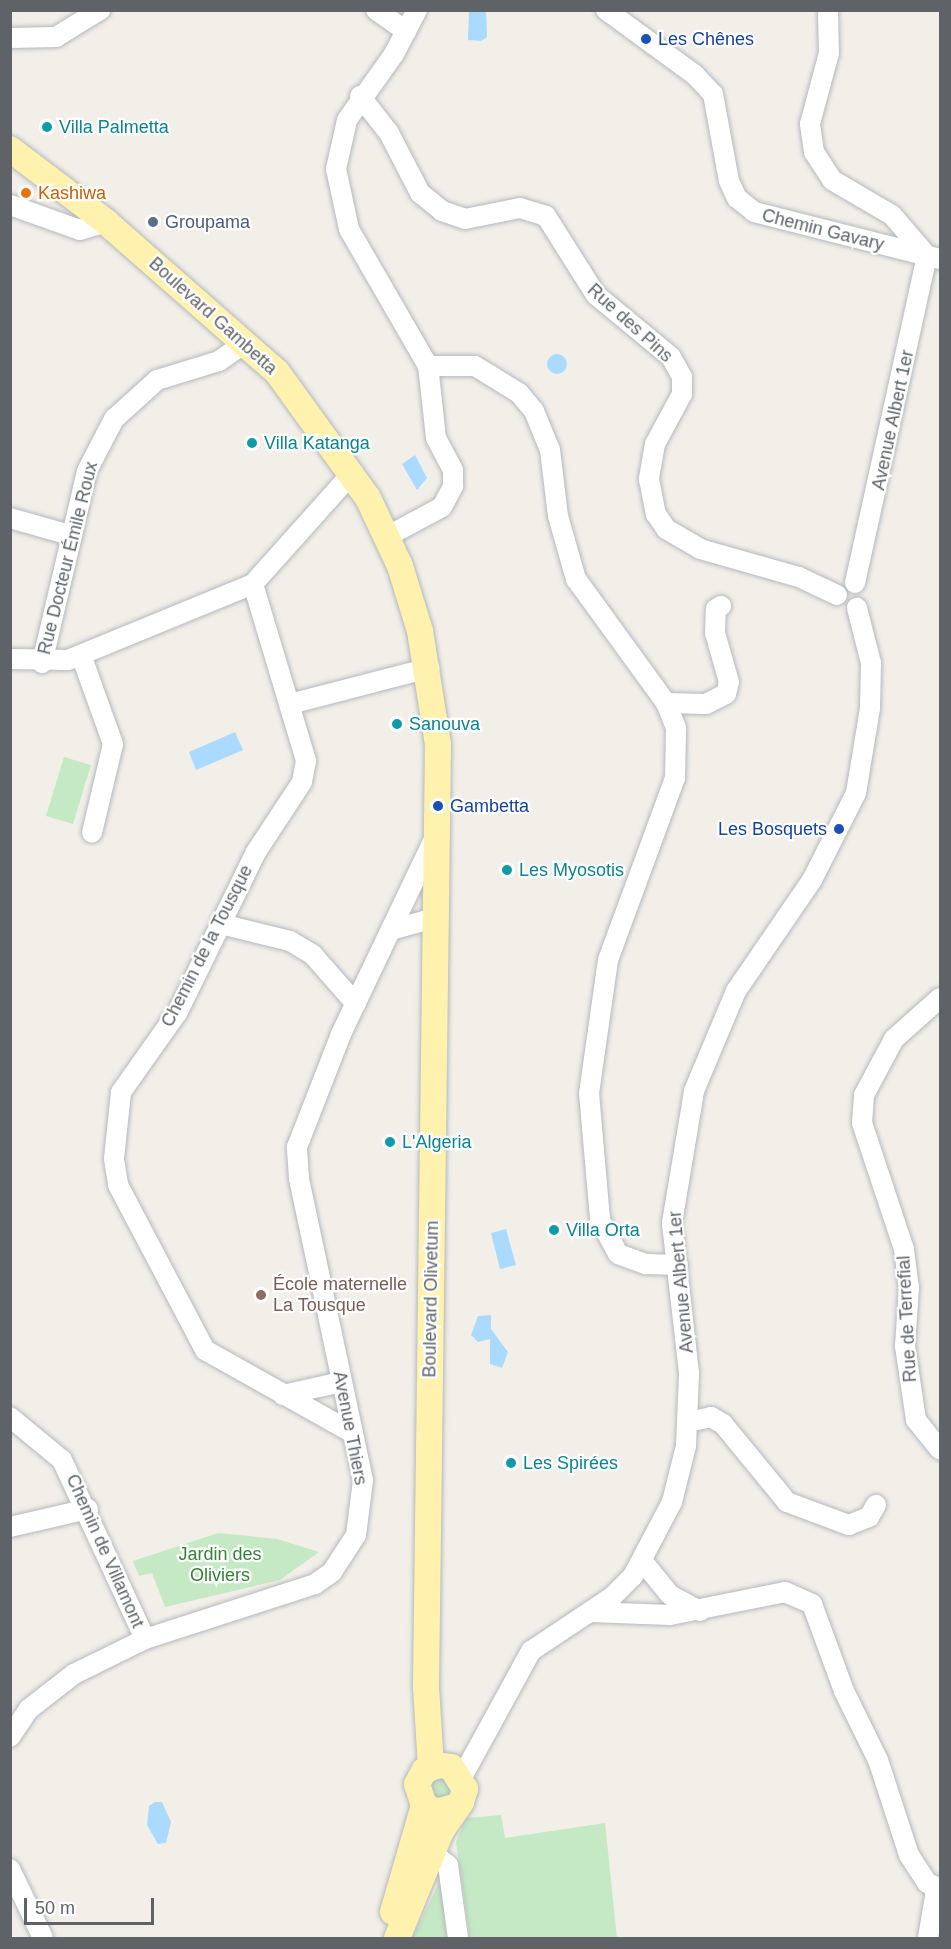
<!DOCTYPE html>
<html>
<head>
<meta charset="utf-8">
<style>
  body { margin:0 }
  #map { position:relative; width:951px; height:1949px; overflow:hidden; background:#f1efe8; font-family:Arial,sans-serif }
  div>[style] { position:absolute }
  .green>* { inset:0; background:#c5e8c5 }
  .water>* { inset:0; background:#aadaff }
  .round { border-radius:50% }
  .roads { filter:drop-shadow(0 0 2px #b5b8bc) drop-shadow(0 0 2px #b5b8bc) }
  .minor>* { height:20px; margin:-10px; padding:0 10px; transform-origin:10px; border-radius:10px; background:#fff }
  .major>* { height:26px; margin:-13px; padding:0 13px; transform-origin:13px; border-radius:13px; background:#fff2af }
  .dots>* { width:16px; height:16px; translate:-50% -50%; box-sizing:border-box; border:3px solid #fff; border-radius:50% }
  span { translate:-50% -50%; white-space:nowrap; text-align:center; line-height:1.15; -webkit-text-stroke:4.5px #fff; paint-order:stroke }
  .transit-label { font-size:18px; color:#164399 }
  .left { translate:0 -50%; text-align:left }
  .right { translate:-100% -50%; text-align:right }
  .culture-label { font-size:18px; color:#0d838f }
  .food-label { font-size:18px; color:#c56008 }
  .service-label { font-size:18px; color:#4e5e75 }
  .street-label { font-size:18px; color:#5f6368 }
  .education-label { font-size:18px; color:#785e54 }
  .park-label { font-size:18px; color:#348238 }
  .frame { position:absolute; inset:0; border:12px solid #5f6368; pointer-events:none }
  .scale { position:absolute; left:24px; top:1898px; width:130px; height:27px; box-sizing:border-box; border:3px solid #5f6368; border-top:0; padding-left:8px; font-size:18px; line-height:21px; white-space:nowrap; color:#5f6368; -webkit-text-stroke:4px #fff; paint-order:stroke }
</style>
</head>
<body>
<div id="map">
  <div class="green">
    <div style="clip-path:polygon(64px 757px,91px 765px,73px 824px,46px 816px)"></div>
    <div style="clip-path:polygon(218px 1533px,277px 1539px,319px 1552px,280px 1580px,165px 1607px,152px 1573px,139px 1576px,133px 1561px)"></div>
    <div style="clip-path:polygon(439px 1774px,453px 1784px,450px 1796px,434px 1799px,427px 1785px)"></div>
    <div style="clip-path:polygon(501px 1815px,505px 1838px,605px 1823px,617px 1938px,470px 1938px,456px 1842px,466px 1818px)"></div>
    <div style="clip-path:polygon(440px 1881px,447px 1938px,412px 1938px)"></div>
  </div>
  <div class="water">
    <div style="clip-path:polygon(469px 11px,486px 11px,487px 37px,481px 41px,468px 40px)"></div>
    <div class="round" style="left:547px;top:354px;width:20px;height:20px"></div>
    <div style="clip-path:polygon(415px 455px,427px 478px,417px 490px,402px 464px)"></div>
    <div style="clip-path:polygon(235px 732px,243px 750px,196px 770px,189px 752px)"></div>
    <div style="clip-path:polygon(506px 1229px,516px 1265px,500px 1269px,491px 1233px)"></div>
    <div style="clip-path:polygon(491px 1315px,491px 1329px,508px 1352px,502px 1368px,490px 1364px,490px 1339px,478px 1342px,471px 1335px,478px 1316px)"></div>
    <div style="clip-path:polygon(155px 1802px,162px 1802px,171px 1822px,166px 1843px,158px 1844px,147px 1825px,149px 1806px)"></div>
  </div>
  <div class="roads">
    <div class="minor">
      <div style="left:376px;top:10px;width:37px;rotate:35deg"></div>
      <div style="left:606px;top:10px;width:110px;rotate:36.1deg"></div>
      <div style="left:695px;top:75px;width:26px;rotate:47deg"></div>
      <div style="left:713px;top:94px;width:88px;rotate:79.6deg"></div>
      <div style="left:729px;top:181px;width:19px;rotate:65deg"></div>
      <div style="left:737px;top:198px;width:22px;rotate:39deg"></div>
      <div style="left:754px;top:212px;width:192px;rotate:14.2deg"></div>
      <div style="left:828px;top:10px;width:43px;rotate:88.7deg"></div>
      <div style="left:829px;top:53px;width:73px;rotate:105deg"></div>
      <div style="left:810px;top:124px;width:28px;rotate:82deg"></div>
      <div style="left:814px;top:152px;width:33px;rotate:57deg"></div>
      <div style="left:832px;top:180px;width:69px;rotate:30.3deg"></div>
      <div style="left:892px;top:215px;width:54px;rotate:49.5deg"></div>
      <div style="left:10px;top:38px;width:46px;rotate:-1.2deg"></div>
      <div style="left:56px;top:37px;width:52px;rotate:-31.5deg"></div>
      <div style="left:360px;top:96px;width:47px;rotate:51.9deg"></div>
      <div style="left:389px;top:133px;width:68px;rotate:62.7deg"></div>
      <div style="left:420px;top:193px;width:28px;rotate:39deg"></div>
      <div style="left:442px;top:211px;width:24px;rotate:19deg"></div>
      <div style="left:465px;top:219px;width:56px;rotate:-11.3deg"></div>
      <div style="left:520px;top:208px;width:27px;rotate:17deg"></div>
      <div style="left:546px;top:216px;width:93px;rotate:57.7deg"></div>
      <div style="left:596px;top:295px;width:97px;rotate:39.6deg"></div>
      <div style="left:671px;top:357px;width:23px;rotate:61deg"></div>
      <div style="left:682px;top:377px;width:17px;rotate:90deg"></div>
      <div style="left:682px;top:394px;width:57px;rotate:118.4deg"></div>
      <div style="left:655px;top:444px;width:36px;rotate:100deg"></div>
      <div style="left:649px;top:479px;width:36px;rotate:79deg"></div>
      <div style="left:656px;top:514px;width:18px;rotate:56deg"></div>
      <div style="left:666px;top:529px;width:39px;rotate:30deg"></div>
      <div style="left:700px;top:549px;width:103px;rotate:15.8deg"></div>
      <div style="left:799px;top:577px;width:42px;rotate:25.3deg"></div>
      <div style="left:10px;top:205px;width:74px;rotate:19.7deg"></div>
      <div style="left:80px;top:230px;width:27px;rotate:-17deg"></div>
      <div style="left:428px;top:366px;width:47px"></div>
      <div style="left:475px;top:366px;width:52px;rotate:31.5deg"></div>
      <div style="left:519px;top:393px;width:23px;rotate:50deg"></div>
      <div style="left:534px;top:411px;width:42px;rotate:67.7deg"></div>
      <div style="left:550px;top:450px;width:66px;rotate:83.1deg"></div>
      <div style="left:558px;top:516px;width:66px;rotate:74.1deg"></div>
      <div style="left:576px;top:579px;width:153px;rotate:54deg"></div>
      <div style="left:666px;top:703px;width:27px;rotate:68deg"></div>
      <div style="left:676px;top:728px;width:50px;rotate:91.1deg"></div>
      <div style="left:675px;top:778px;width:194px;rotate:110.2deg"></div>
      <div style="left:608px;top:960px;width:134px;rotate:98.1deg"></div>
      <div style="left:589px;top:1093px;width:127px;rotate:85deg"></div>
      <div style="left:600px;top:1220px;width:38px;rotate:62deg"></div>
      <div style="left:618px;top:1254px;width:30px;rotate:20deg"></div>
      <div style="left:646px;top:1264px;width:32px;rotate:2deg"></div>
      <div style="left:10px;top:518px;width:62px;rotate:15.8deg"></div>
      <div style="left:388px;top:536px;width:61px;rotate:-28.2deg"></div>
      <div style="left:442px;top:507px;width:24px;rotate:-62deg"></div>
      <div style="left:453px;top:486px;width:16px;rotate:-90deg"></div>
      <div style="left:453px;top:470px;width:36px;rotate:-118deg"></div>
      <div style="left:436px;top:438px;width:72px;rotate:-96.3deg"></div>
      <div style="left:428px;top:366px;width:158px;rotate:-120deg"></div>
      <div style="left:349px;top:229px;width:61px;rotate:-102.2deg"></div>
      <div style="left:336px;top:169px;width:50px;rotate:-77.3deg"></div>
      <div style="left:347px;top:120px;width:81px;rotate:-54.5deg"></div>
      <div style="left:394px;top:54px;width:50px;rotate:-62.4deg"></div>
      <div style="left:855px;top:583px;width:335px;rotate:-77.6deg"></div>
      <div style="left:253px;top:584px;width:185px;rotate:73.3deg"></div>
      <div style="left:306px;top:761px;width:21px;rotate:101deg"></div>
      <div style="left:302px;top:782px;width:84px;rotate:123.3deg"></div>
      <div style="left:256px;top:852px;width:179px;rotate:116.1deg"></div>
      <div style="left:177px;top:1013px;width:97px;rotate:125.3deg"></div>
      <div style="left:121px;top:1092px;width:67px;rotate:96deg"></div>
      <div style="left:114px;top:1159px;width:26px;rotate:81deg"></div>
      <div style="left:118px;top:1185px;width:187px;rotate:62.2deg"></div>
      <div style="left:205px;top:1350px;width:170px;rotate:29.3deg"></div>
      <div style="left:81px;top:655px;width:95px;rotate:70.2deg"></div>
      <div style="left:113px;top:744px;width:91px;rotate:103.3deg"></div>
      <div style="left:10px;top:659px;width:58px;rotate:1deg"></div>
      <div style="left:68px;top:660px;width:200px;rotate:-22.3deg"></div>
      <div style="left:253px;top:584px;width:150px;rotate:-48.2deg"></div>
      <div style="left:42px;top:663px;width:197px;rotate:-76.8deg"></div>
      <div style="left:87px;top:471px;width:59px;rotate:-62.6deg"></div>
      <div style="left:114px;top:419px;width:58px;rotate:-42.2deg"></div>
      <div style="left:157px;top:380px;width:65px;rotate:-17deg"></div>
      <div style="left:219px;top:361px;width:33px;rotate:-35deg"></div>
      <div style="left:666px;top:703px;width:40px;rotate:1.4deg"></div>
      <div style="left:706px;top:704px;width:22px;rotate:-27deg"></div>
      <div style="left:726px;top:694px;width:12px;rotate:-76deg"></div>
      <div style="left:729px;top:682px;width:51px;rotate:-105.9deg"></div>
      <div style="left:715px;top:633px;width:24px;rotate:-88deg"></div>
      <div style="left:716px;top:609px;width:6px;rotate:-31deg"></div>
      <div style="left:290px;top:704px;width:144px;rotate:-14.5deg"></div>
      <div style="left:221px;top:924px;width:71px;rotate:13.8deg"></div>
      <div style="left:290px;top:941px;width:27px;rotate:31deg"></div>
      <div style="left:313px;top:955px;width:65px;rotate:48.7deg"></div>
      <div style="left:391px;top:930px;width:46px;rotate:-15.3deg"></div>
      <div style="left:940px;top:998px;width:62px;rotate:138.3deg"></div>
      <div style="left:894px;top:1039px;width:64px;rotate:118.2deg"></div>
      <div style="left:864px;top:1095px;width:28px;rotate:94deg"></div>
      <div style="left:862px;top:1123px;width:133px;rotate:71.6deg"></div>
      <div style="left:904px;top:1249px;width:38px;rotate:83deg"></div>
      <div style="left:909px;top:1287px;width:59px;rotate:93.9deg"></div>
      <div style="left:905px;top:1346px;width:75px;rotate:81.5deg"></div>
      <div style="left:916px;top:1420px;width:38px;rotate:51deg"></div>
      <div style="left:283px;top:1395px;width:59px;rotate:-12.6deg"></div>
      <div style="left:10px;top:1417px;width:67px;rotate:39.6deg"></div>
      <div style="left:62px;top:1460px;width:197px;rotate:65.1deg"></div>
      <div style="left:688px;top:1422px;width:24px;rotate:-12deg"></div>
      <div style="left:711px;top:1417px;width:14px;rotate:30deg"></div>
      <div style="left:723px;top:1424px;width:101px;rotate:50.6deg"></div>
      <div style="left:787px;top:1502px;width:66px;rotate:20.4deg"></div>
      <div style="left:849px;top:1525px;width:22px;rotate:-22deg"></div>
      <div style="left:869px;top:1517px;width:14px;rotate:-60deg"></div>
      <div style="left:10px;top:1527px;width:80px;rotate:-13deg"></div>
      <div style="left:644px;top:1563px;width:41px;rotate:50.9deg"></div>
      <div style="left:670px;top:1595px;width:34px;rotate:28deg"></div>
      <div style="left:591px;top:1612px;width:79px;rotate:2.2deg"></div>
      <div style="left:670px;top:1615px;width:117px;rotate:-11.3deg"></div>
      <div style="left:785px;top:1592px;width:30px;rotate:24deg"></div>
      <div style="left:812px;top:1604px;width:93px;rotate:69.8deg"></div>
      <div style="left:844px;top:1691px;width:77px;rotate:63.8deg"></div>
      <div style="left:878px;top:1760px;width:100px;rotate:71.9deg"></div>
      <div style="left:909px;top:1855px;width:33px;rotate:57deg"></div>
      <div style="left:927px;top:1883px;width:14px;rotate:21deg"></div>
      <div style="left:10px;top:1737px;width:34px;rotate:-56deg"></div>
      <div style="left:29px;top:1709px;width:57px;rotate:-37.9deg"></div>
      <div style="left:74px;top:1674px;width:79px;rotate:-26.2deg"></div>
      <div style="left:145px;top:1639px;width:179px;rotate:-17.9deg"></div>
      <div style="left:315px;top:1584px;width:21px;rotate:-35deg"></div>
      <div style="left:332px;top:1572px;width:44px;rotate:-57deg"></div>
      <div style="left:356px;top:1535px;width:55px;rotate:-82.7deg"></div>
      <div style="left:363px;top:1480px;width:309px;rotate:-102deg"></div>
      <div style="left:299px;top:1178px;width:31px;rotate:-94deg"></div>
      <div style="left:297px;top:1147px;width:121px;rotate:-68.7deg"></div>
      <div style="left:341px;top:1034px;width:218px;rotate:-64.5deg"></div>
      <div style="left:462px;top:1777px;width:144px;rotate:-61.3deg"></div>
      <div style="left:531px;top:1651px;width:97px;rotate:-33.7deg"></div>
      <div style="left:612px;top:1597px;width:30px;rotate:-45deg"></div>
      <div style="left:633px;top:1576px;width:84px;rotate:-62.2deg"></div>
      <div style="left:672px;top:1502px;width:58px;rotate:-76deg"></div>
      <div style="left:686px;top:1446px;width:73px;rotate:-87.6deg"></div>
      <div style="left:689px;top:1373px;width:151px;rotate:-96.5deg"></div>
      <div style="left:672px;top:1223px;width:134px;rotate:-80.5deg"></div>
      <div style="left:694px;top:1091px;width:108px;rotate:-67.2deg"></div>
      <div style="left:736px;top:991px;width:135px;rotate:-55.6deg"></div>
      <div style="left:812px;top:880px;width:97px;rotate:-63.2deg"></div>
      <div style="left:856px;top:793px;width:86px;rotate:-80.6deg"></div>
      <div style="left:870px;top:708px;width:45px;rotate:-88.7deg"></div>
      <div style="left:871px;top:663px;width:57px;rotate:-104.3deg"></div>
      <div style="left:422px;top:1845px;width:33px;rotate:38deg"></div>
      <div style="left:448px;top:1865px;width:74px;rotate:82.2deg"></div>
      <div style="left:10px;top:1869px;width:76px;rotate:64.4deg"></div>
      <div style="left:928px;top:1938px;width:49px;rotate:-80.5deg"></div>
    </div>
    <div class="major">
      <div style="left:10px;top:149px;width:121px;rotate:37.2deg"></div>
      <div style="left:106px;top:222px;width:227px;rotate:41.3deg"></div>
      <div style="left:277px;top:372px;width:155px;rotate:54.2deg"></div>
      <div style="left:368px;top:498px;width:75px;rotate:64.8deg"></div>
      <div style="left:400px;top:566px;width:68px;rotate:72.9deg"></div>
      <div style="left:420px;top:631px;width:115px;rotate:81deg"></div>
      <div style="left:438px;top:745px;width:942px;rotate:90.73deg"></div>
      <div style="left:426px;top:1687px;width:80px;rotate:86.4deg"></div>
      <div style="left:393px;top:1912px;width:111px;rotate:-73.8deg"></div>
      <div style="left:397px;top:1938px;width:116px;rotate:-67.6deg"></div>
      <div style="left:441px;top:1831px;width:35px;rotate:-55deg"></div>
      <div style="left:461px;top:1802px;width:14px;rotate:-73deg"></div>
      <div style="left:465px;top:1789px;width:26px;rotate:-122deg"></div>
      <div style="left:451px;top:1767px;width:13px;rotate:-171deg"></div>
      <div style="left:438px;top:1765px;width:15px;rotate:157deg"></div>
      <div style="left:424px;top:1771px;width:15px;rotate:118deg"></div>
      <div style="left:417px;top:1784px;width:22px;rotate:72deg"></div>
      <div style="left:424px;top:1805px;width:14px;rotate:30deg"></div>
      <div style="left:436px;top:1812px;width:22px;rotate:-16deg"></div>
    </div>
  </div>
  <div class="dots">
    <div style="left:646px;top:39px;background:#1a4fb4"></div>
    <div style="left:47px;top:127px;background:#0f9aa8"></div>
    <div style="left:26px;top:193px;background:#e8710a"></div>
    <div style="left:153px;top:222px;background:#5c6f8a"></div>
    <div style="left:252px;top:443px;background:#0f9aa8"></div>
    <div style="left:397px;top:724px;background:#0f9aa8"></div>
    <div style="left:438px;top:806px;background:#1a4fb4"></div>
    <div style="left:839px;top:829px;background:#1a4fb4"></div>
    <div style="left:507px;top:870px;background:#0f9aa8"></div>
    <div style="left:390px;top:1142px;background:#0f9aa8"></div>
    <div style="left:554px;top:1230px;background:#0f9aa8"></div>
    <div style="left:261px;top:1295px;background:#8d6e63"></div>
    <div style="left:511px;top:1463px;background:#0f9aa8"></div>
  </div>
  <div class="transit-label">
    <span class="left" style="left:658px;top:39px">Les Chênes</span>
    <span class="left" style="left:450px;top:806px">Gambetta</span>
    <span class="right" style="left:827px;top:829px">Les Bosquets</span>
  </div>
  <div class="culture-label">
    <span class="left" style="left:59px;top:127px">Villa Palmetta</span>
    <span class="left" style="left:264px;top:443px">Villa Katanga</span>
    <span class="left" style="left:409px;top:724px">Sanouva</span>
    <span class="left" style="left:519px;top:870px">Les Myosotis</span>
    <span class="left" style="left:402px;top:1142px">L'Algeria</span>
    <span class="left" style="left:566px;top:1230px">Villa Orta</span>
    <span class="left" style="left:523px;top:1463px">Les Spirées</span>
  </div>
  <div class="food-label">
    <span class="left" style="left:38px;top:193px">Kashiwa</span>
  </div>
  <div class="service-label">
    <span class="left" style="left:165px;top:222px">Groupama</span>
  </div>
  <div class="street-label">
    <span style="left:823px;top:230px;rotate:14deg">Chemin Gavary</span>
    <span style="left:213px;top:316px;rotate:42deg">Boulevard Gambetta</span>
    <span style="left:630px;top:323px;rotate:42deg">Rue des Pins</span>
    <span style="left:893px;top:420px;rotate:-78deg">Avenue Albert 1er</span>
    <span style="left:68px;top:558px;rotate:-76deg">Rue Docteur Émile Roux</span>
    <span style="left:207px;top:946px;rotate:-63deg">Chemin de la Tousque</span>
    <span style="left:681px;top:1282px;rotate:-95deg">Avenue Albert 1er</span>
    <span style="left:431px;top:1299px;rotate:-89deg">Boulevard Olivetum</span>
    <span style="left:907px;top:1319px;rotate:-93deg">Rue de Terrefial</span>
    <span style="left:350px;top:1428px;rotate:79deg">Avenue Thiers</span>
    <span style="left:105px;top:1551px;rotate:66deg">Chemin de Villamont</span>
  </div>
  <div class="education-label">
    <span class="left" style="left:273px;top:1295px">École maternelle<br>La Tousque</span>
  </div>
  <div class="park-label">
    <span style="left:220px;top:1565px">Jardin des<br>Oliviers</span>
  </div>
  <div class="frame"></div>
  <div class="scale">50 m</div>
</div>
</body>
</html>
